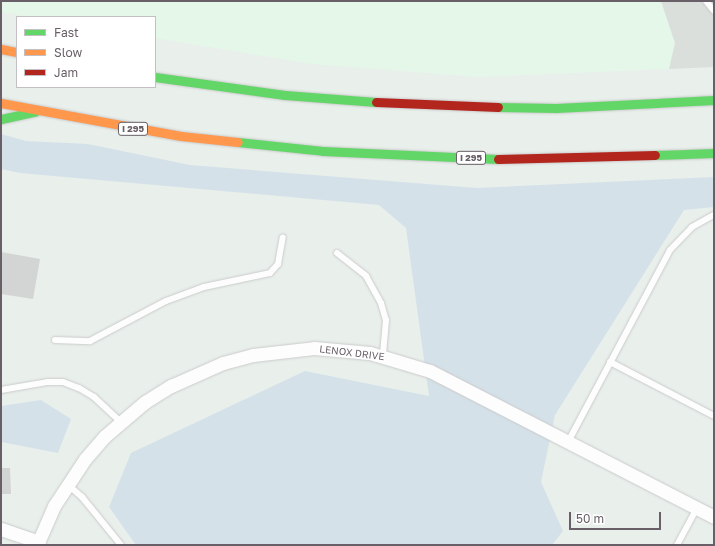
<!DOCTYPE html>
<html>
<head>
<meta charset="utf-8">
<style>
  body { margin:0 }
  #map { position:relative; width:715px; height:546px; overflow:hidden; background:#e9efeb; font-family:"Golos Text",sans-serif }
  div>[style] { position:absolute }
  .commercial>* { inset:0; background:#e4f7e9 }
  .industrial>* { inset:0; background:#dadfdb }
  .green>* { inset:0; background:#d5e1e9 }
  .building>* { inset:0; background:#d2d5d3 }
  .roads { filter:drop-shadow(0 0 1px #cacbcb) drop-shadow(0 0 1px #cacbcb) }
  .lane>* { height:6px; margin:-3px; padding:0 3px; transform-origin:3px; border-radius:3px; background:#fcfdfc }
  .street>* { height:13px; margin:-6.5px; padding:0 6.5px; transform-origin:6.5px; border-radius:6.5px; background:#fcfdfc }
  .fast>* { height:9px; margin:-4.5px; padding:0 4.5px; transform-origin:4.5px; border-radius:4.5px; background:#63d668 }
  .slow>* { height:9px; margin:-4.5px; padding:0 4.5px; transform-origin:4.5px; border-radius:4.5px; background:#ff974d }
  .jam>* { height:9px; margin:-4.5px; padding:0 4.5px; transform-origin:4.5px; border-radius:4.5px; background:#b3261e }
  span { translate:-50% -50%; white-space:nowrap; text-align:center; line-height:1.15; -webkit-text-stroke:3px #fff; paint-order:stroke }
  .shield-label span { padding:1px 3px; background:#fff; border:1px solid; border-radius:3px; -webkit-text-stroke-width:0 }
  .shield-label { font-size:9px; color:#685f67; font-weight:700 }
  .street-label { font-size:10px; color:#685f67 }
  .frame { position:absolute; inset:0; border:2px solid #685f67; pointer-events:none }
  .legend { position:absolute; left:16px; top:16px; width:140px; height:72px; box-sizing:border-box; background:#fff; border:1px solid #c3bfc2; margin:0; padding:5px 7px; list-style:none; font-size:12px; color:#685f67 }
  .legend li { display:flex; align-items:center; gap:8px; height:20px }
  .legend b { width:20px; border:1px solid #c3bfc2 }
  .scale { position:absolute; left:569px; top:512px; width:92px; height:18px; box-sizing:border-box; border:2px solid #685f67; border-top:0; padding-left:5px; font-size:12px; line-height:14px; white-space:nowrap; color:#685f67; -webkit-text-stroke:3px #fff; paint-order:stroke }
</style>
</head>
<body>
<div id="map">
  <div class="commercial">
    <div style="clip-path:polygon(1px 1px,661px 1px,675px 43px,669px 69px,478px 77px,312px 64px,155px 38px,155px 17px,30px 17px,1px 12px)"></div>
  </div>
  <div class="industrial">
    <div style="clip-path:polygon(661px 1px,714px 1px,714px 67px,669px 69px,675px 43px)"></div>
  </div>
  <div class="green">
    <div style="clip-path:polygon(1px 134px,26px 141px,88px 144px,190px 165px,477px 188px,714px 177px,714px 207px,684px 210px,555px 415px,541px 482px,563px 531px,552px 545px,136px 545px,109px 507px,131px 453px,305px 371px,429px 396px,406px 228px,379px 205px,20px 173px,1px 169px)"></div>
    <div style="clip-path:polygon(41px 400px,71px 419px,58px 453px,1px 442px,1px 406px)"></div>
  </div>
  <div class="building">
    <div style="clip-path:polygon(1px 252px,40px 259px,33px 299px,1px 294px)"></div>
    <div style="clip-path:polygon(1px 468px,10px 468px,11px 494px,1px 494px)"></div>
  </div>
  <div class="roads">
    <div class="lane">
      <div style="left:706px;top:1px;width:13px;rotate:51deg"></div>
      <div style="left:337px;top:253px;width:37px;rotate:38deg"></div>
      <div style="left:366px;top:276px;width:31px;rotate:61deg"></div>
      <div style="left:381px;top:303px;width:18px;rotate:74deg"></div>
      <div style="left:386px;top:320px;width:36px;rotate:95deg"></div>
      <div style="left:55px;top:340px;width:35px;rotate:2deg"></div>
      <div style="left:90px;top:341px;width:86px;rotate:-27.8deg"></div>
      <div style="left:166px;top:301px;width:40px;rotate:-20.2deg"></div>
      <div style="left:204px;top:287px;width:67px;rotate:-12deg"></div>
      <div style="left:270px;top:273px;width:12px;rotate:-48deg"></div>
      <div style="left:278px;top:264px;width:27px;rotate:-80deg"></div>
      <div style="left:610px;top:362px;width:117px;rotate:27.4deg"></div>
      <div style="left:1px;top:390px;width:48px;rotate:-9.7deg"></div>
      <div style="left:48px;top:382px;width:15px"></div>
      <div style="left:63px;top:382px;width:17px;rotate:21deg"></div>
      <div style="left:79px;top:388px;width:17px;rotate:31deg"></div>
      <div style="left:94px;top:397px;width:37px;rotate:43deg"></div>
      <div style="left:568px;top:442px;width:217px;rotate:-62deg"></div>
      <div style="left:670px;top:250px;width:32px;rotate:-46deg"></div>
      <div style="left:692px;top:227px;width:25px;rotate:-29deg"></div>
      <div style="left:67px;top:484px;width:20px;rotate:41deg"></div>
      <div style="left:82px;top:497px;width:62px;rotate:50.9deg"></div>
      <div style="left:677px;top:545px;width:42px;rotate:-61.6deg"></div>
    </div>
    <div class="street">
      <div style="left:1px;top:529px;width:40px;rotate:18.9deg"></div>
      <div style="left:37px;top:545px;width:43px;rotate:-66.4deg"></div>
      <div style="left:54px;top:506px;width:56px;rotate:-56.6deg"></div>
      <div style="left:85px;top:459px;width:30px;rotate:-49deg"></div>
      <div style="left:105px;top:436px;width:52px;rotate:-40.4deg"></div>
      <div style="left:145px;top:402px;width:31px;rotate:-32deg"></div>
      <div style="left:171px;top:386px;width:57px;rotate:-23.9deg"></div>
      <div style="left:223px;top:363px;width:31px;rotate:-15deg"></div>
      <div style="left:253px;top:355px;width:61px;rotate:-6.5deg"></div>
      <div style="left:314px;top:348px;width:56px;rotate:5.1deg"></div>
      <div style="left:370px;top:353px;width:63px;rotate:16.7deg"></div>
      <div style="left:430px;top:371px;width:319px;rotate:27.2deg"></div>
    </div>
    <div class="fast">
      <div style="left:155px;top:77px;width:131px;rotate:7.9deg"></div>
      <div style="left:285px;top:95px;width:91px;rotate:4.4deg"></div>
      <div style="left:498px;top:107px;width:58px;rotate:1deg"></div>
      <div style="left:556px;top:108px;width:158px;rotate:-2.9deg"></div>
      <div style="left:1px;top:119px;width:35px;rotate:-12deg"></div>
      <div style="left:238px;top:142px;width:85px;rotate:6deg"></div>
      <div style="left:323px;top:151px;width:175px;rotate:2.6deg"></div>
      <div style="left:655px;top:155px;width:59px;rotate:-1.9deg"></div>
    </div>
    <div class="slow">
      <div style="left:1px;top:49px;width:16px;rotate:11deg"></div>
      <div style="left:1px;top:103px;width:183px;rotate:10.4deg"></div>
      <div style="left:181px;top:136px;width:57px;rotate:6deg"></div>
    </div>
    <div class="jam">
      <div style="left:376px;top:102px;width:122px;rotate:2.3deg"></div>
      <div style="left:498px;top:159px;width:157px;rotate:-1.5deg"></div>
    </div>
  </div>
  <div class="shield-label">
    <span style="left:133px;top:129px">I 295</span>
    <span style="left:471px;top:158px">I 295</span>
  </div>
  <div class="street-label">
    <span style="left:352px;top:353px;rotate:7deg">LENOX DRIVE</span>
  </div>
  <div class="frame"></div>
  <ul class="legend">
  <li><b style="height:5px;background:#63d668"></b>Fast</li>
  <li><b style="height:5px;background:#ff974d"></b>Slow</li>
  <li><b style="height:5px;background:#b3261e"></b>Jam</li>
  </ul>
  <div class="scale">50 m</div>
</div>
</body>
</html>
